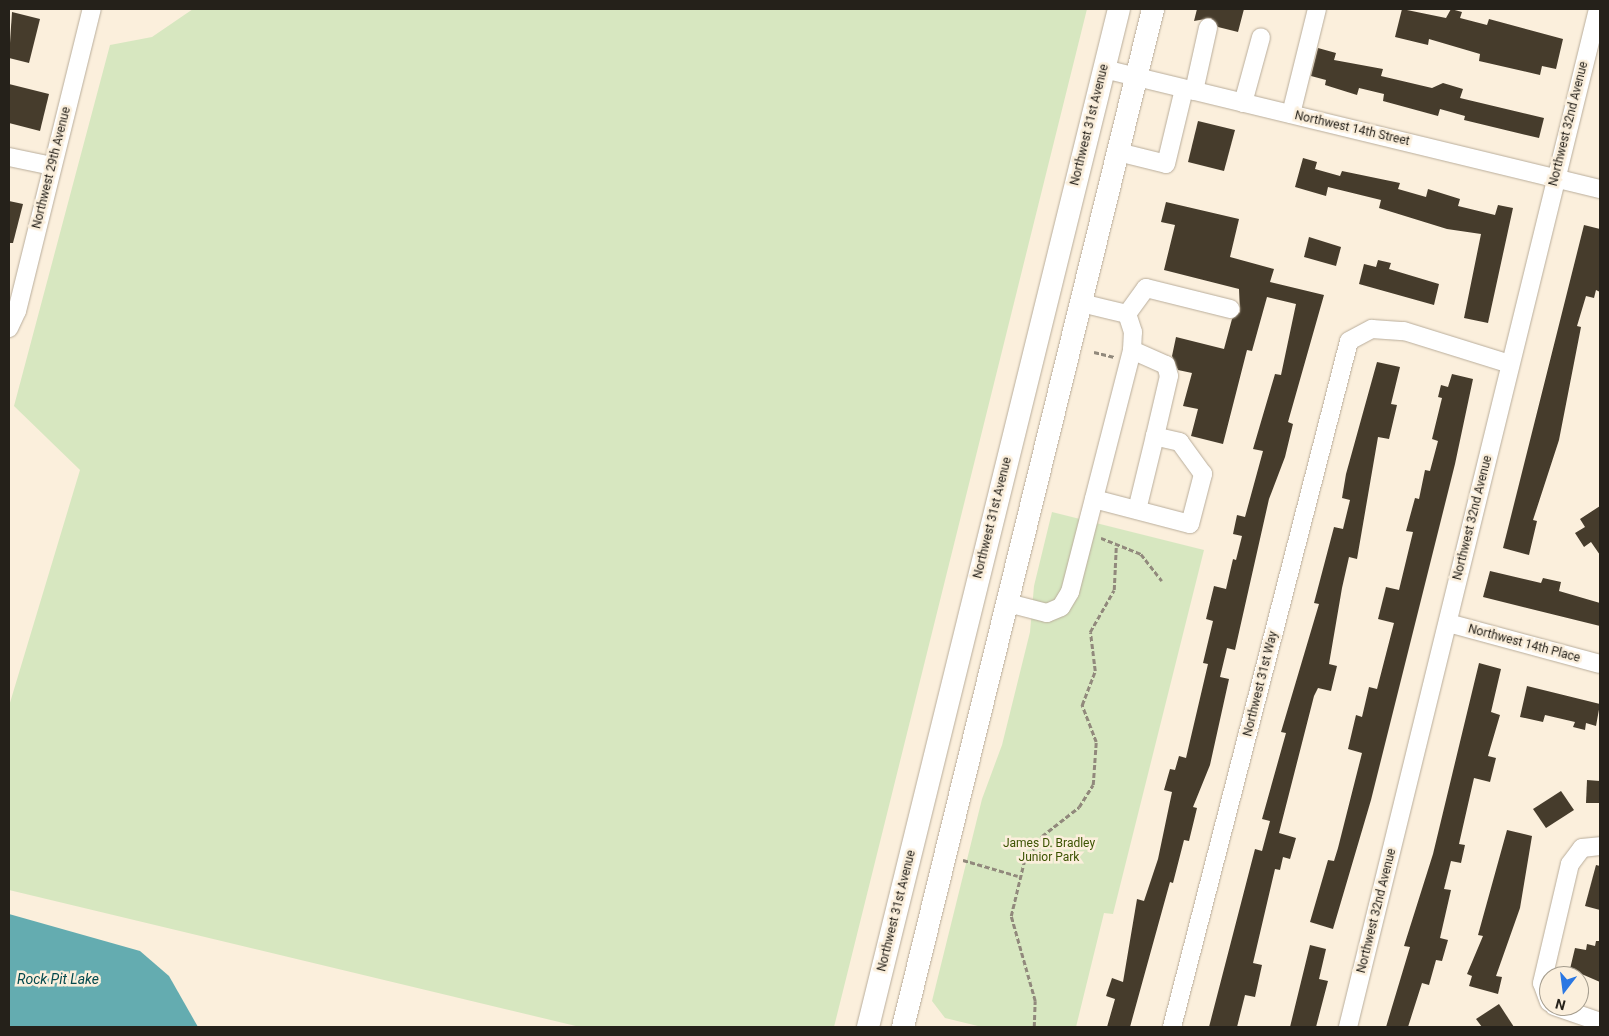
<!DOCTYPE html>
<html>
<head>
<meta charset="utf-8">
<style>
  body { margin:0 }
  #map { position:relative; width:1609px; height:1036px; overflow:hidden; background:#fbefdc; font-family:Roboto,sans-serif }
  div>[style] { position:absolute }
  .green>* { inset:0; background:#d7e7c0 }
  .water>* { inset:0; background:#64acb0 }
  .building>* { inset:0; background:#463c2c }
  .path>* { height:2.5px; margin-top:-1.25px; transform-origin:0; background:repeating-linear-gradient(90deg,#91897c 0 5px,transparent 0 7.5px) }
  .roads { filter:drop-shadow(0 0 1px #b9ad9b) drop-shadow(0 0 1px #b9ad9b) }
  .minor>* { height:18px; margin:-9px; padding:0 9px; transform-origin:9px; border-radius:9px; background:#fff }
  .major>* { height:22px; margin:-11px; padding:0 11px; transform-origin:11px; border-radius:11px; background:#fff }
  span { translate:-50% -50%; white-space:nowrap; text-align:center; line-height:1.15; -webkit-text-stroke:5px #fbefdc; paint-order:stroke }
  .street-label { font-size:12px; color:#25211a }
  .park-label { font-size:12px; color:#3c5302 }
  .water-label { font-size:14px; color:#04494d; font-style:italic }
  .frame { position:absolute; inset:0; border:10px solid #25211a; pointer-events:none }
  .north { position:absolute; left:1539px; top:966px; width:50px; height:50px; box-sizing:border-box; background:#fbefdc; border:1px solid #a59d8e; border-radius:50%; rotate:195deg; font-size:14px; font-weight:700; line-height:20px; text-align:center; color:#25211a }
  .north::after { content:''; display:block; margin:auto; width:18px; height:22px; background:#2a77e3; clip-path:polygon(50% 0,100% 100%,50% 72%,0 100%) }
</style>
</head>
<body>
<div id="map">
  <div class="green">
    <div style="clip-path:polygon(193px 9px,1087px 9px,834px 1027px,580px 1027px,9px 890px,9px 706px,80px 470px,14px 406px,110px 45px,152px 37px)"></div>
    <div style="clip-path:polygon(1052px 512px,1204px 550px,1113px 914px,1104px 913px,1076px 1027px,982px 1027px,945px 1018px,932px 1001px,982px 799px,1002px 745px,1030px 632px,1034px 586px)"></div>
  </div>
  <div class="water">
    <div style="clip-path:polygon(9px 914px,140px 951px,169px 976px,198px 1027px,9px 1027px)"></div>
  </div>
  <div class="building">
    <div style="clip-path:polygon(1197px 9px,1244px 9px,1238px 32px,1218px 27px,1211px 18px,1194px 21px)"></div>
    <div style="clip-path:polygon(1402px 9px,1446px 18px,1451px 9px,1462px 12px,1460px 18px,1487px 25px,1489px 19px,1563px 39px,1556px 69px,1542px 66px,1540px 75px,1479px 61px,1480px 54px,1429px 39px,1428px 45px,1395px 37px)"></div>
    <div style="clip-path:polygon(12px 12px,40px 19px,29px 63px,9px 58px)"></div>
    <div style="clip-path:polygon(1318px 48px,1336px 53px,1334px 60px,1383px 69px,1381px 76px,1432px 88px,1443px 83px,1463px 89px,1460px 98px,1544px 118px,1539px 138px,1464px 120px,1465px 116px,1440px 109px,1438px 116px,1383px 101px,1384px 94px,1359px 88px,1357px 95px,1325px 85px,1326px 80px,1311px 76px)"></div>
    <div style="clip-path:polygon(9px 84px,49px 94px,40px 131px,9px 123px)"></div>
    <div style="clip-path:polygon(1198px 121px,1235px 130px,1224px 171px,1188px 162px)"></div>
    <div style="clip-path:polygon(1303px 158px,1317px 162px,1315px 169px,1340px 176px,1342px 171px,1400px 183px,1398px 189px,1426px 197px,1428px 189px,1460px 199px,1458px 206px,1495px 215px,1498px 205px,1513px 208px,1488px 323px,1464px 318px,1481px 234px,1447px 229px,1379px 208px,1381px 200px,1328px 187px,1326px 196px,1295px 187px)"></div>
    <div style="clip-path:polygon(9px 201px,23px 204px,13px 243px,9px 243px)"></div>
    <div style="clip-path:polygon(1166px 202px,1239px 219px,1230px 257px,1274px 269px,1270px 282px,1324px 295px,1288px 422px,1293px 424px,1285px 457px,1269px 499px,1235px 650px,1227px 648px,1220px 677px,1229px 679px,1210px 765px,1193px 807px,1197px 808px,1189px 841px,1184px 840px,1173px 883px,1170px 882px,1130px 1027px,1107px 1027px,1115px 999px,1106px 996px,1112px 978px,1123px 982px,1137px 899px,1144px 901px,1158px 859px,1172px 792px,1164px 790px,1170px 769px,1175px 770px,1179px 756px,1186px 758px,1208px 664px,1203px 663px,1213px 621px,1206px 619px,1214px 586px,1226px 589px,1233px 559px,1236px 560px,1242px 536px,1233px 534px,1237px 515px,1245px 517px,1263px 451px,1253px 449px,1275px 374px,1281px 375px,1296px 304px,1267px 297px,1252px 351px,1247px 350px,1223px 444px,1191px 436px,1198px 409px,1183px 406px,1192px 373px,1178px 370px,1172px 356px,1176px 337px,1224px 349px,1232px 319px,1240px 312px,1239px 289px,1164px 270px,1175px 225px,1161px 222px)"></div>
    <div style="clip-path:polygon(1584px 225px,1600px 229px,1600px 292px,1596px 290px,1594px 298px,1586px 296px,1577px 326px,1581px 327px,1559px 440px,1533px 520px,1537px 521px,1529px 555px,1503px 548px)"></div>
    <div style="clip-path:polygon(1309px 237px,1341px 247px,1336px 266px,1304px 257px)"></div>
    <div style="clip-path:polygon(1378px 260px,1391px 263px,1389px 269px,1439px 284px,1434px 305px,1359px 284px,1364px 264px,1376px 267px)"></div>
    <div style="clip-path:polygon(1377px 362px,1400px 367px,1391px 404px,1397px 405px,1389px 439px,1378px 437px,1357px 559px,1349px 557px,1342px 588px,1329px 664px,1337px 666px,1331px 691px,1318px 688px,1314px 696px,1279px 833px,1296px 838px,1290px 859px,1283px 857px,1280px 870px,1275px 869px,1253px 963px,1262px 965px,1255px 997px,1245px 995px,1237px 1027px,1209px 1027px,1255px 849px,1262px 851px,1270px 821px,1262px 819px,1286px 733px,1281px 732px,1319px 604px,1314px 603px,1334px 527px,1343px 529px,1350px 500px,1342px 498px,1346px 474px)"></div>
    <div style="clip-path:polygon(1452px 374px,1473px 379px,1455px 464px,1371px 800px,1333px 929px,1310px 922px,1328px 860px,1334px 861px,1338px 848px,1362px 753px,1348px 749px,1356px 715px,1362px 717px,1369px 687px,1377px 689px,1394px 623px,1378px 619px,1386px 587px,1399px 590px,1413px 532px,1406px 531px,1415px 498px,1419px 499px,1425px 470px,1430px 471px,1438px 441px,1432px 439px,1442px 398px,1438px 397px,1441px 385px,1448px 387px)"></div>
    <div style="clip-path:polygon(1600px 506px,1600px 555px,1591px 542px,1584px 547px,1575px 533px,1585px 527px,1580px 519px)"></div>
    <div style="clip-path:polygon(1490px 571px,1541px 583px,1543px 578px,1561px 582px,1559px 591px,1600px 603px,1600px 626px,1483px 597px)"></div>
    <div style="clip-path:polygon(1479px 663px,1501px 669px,1491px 712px,1500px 715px,1488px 756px,1496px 758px,1490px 782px,1474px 778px,1459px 844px,1465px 845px,1461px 863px,1451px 861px,1444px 889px,1451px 890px,1440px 938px,1448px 940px,1442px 961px,1436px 960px,1429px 985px,1422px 983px,1408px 1027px,1386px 1027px,1410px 947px,1404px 946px,1433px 854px)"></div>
    <div style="clip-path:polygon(1527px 686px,1600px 704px,1596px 726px,1586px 723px,1585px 730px,1573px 727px,1575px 722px,1545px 715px,1543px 722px,1520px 717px)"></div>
    <div style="clip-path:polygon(1587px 780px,1600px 781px,1600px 803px,1586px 803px)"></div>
    <div style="clip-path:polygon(1561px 791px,1574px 810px,1546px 828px,1533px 809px)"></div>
    <div style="clip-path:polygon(1507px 830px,1532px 836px,1520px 908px,1496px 976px,1502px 977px,1498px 994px,1469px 986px,1472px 976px,1467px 974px,1483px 936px,1478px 935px)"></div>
    <div style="clip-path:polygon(1596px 865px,1600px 866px,1600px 910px,1585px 906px)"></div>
    <div style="clip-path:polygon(1596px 941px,1600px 941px,1600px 982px,1570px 969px,1575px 948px,1586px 950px,1587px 944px,1595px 946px)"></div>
    <div style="clip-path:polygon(1310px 945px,1326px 949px,1319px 979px,1328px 981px,1316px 1027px,1290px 1027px)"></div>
    <div style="clip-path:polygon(1499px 1004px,1514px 1027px,1482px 1027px,1476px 1019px)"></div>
  </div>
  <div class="path">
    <div style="left:1094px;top:352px;width:21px;rotate:14deg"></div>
    <div style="left:1101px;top:538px;width:43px;rotate:21.8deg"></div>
    <div style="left:1141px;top:554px;width:34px;rotate:52deg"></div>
    <div style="left:963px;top:860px;width:57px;rotate:16.2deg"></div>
    <div style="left:1034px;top:1027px;width:26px;rotate:-88deg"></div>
    <div style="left:1035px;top:1001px;width:88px;rotate:-105.8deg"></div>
    <div style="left:1011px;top:916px;width:56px;rotate:-76.5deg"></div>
    <div style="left:1024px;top:862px;width:32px;rotate:-55deg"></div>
    <div style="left:1042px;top:836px;width:47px;rotate:-38.1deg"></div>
    <div style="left:1079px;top:807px;width:26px;rotate:-58deg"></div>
    <div style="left:1093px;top:785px;width:43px;rotate:-86deg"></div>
    <div style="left:1096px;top:742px;width:40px;rotate:-111deg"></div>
    <div style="left:1082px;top:705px;width:36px;rotate:-69deg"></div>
    <div style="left:1095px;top:671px;width:39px;rotate:-97deg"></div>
    <div style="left:1090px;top:632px;width:48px;rotate:-60.3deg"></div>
    <div style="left:1114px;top:590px;width:43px;rotate:-87.3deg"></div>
  </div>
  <div class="roads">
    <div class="minor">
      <div style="left:1104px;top:69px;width:510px;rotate:13.6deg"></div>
      <div style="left:1194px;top:91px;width:65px;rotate:-77.5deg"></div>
      <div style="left:1243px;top:103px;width:68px;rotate:-74.7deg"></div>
      <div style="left:1291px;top:114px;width:108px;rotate:-76.1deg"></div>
      <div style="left:1118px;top:152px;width:49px;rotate:14deg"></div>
      <div style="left:1166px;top:164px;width:77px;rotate:-76.5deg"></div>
      <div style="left:9px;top:157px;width:44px;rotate:11.8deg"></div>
      <div style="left:1127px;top:314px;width:32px;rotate:-54deg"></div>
      <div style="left:1146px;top:288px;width:87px;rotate:14deg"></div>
      <div style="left:9px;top:328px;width:19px;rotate:-65deg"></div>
      <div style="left:17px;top:311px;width:311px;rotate:-76.1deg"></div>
      <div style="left:1132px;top:350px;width:37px;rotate:24deg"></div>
      <div style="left:1166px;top:365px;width:11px;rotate:75deg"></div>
      <div style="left:1169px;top:376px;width:62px;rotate:103.1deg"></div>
      <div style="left:1094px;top:499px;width:99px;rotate:14.6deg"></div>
      <div style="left:1190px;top:524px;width:52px;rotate:-75.4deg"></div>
      <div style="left:1203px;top:474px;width:39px;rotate:-126deg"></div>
      <div style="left:1180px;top:442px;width:26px;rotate:-167deg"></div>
      <div style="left:1155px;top:436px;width:76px;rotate:103.7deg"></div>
      <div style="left:1008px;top:603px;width:40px;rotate:14.4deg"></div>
      <div style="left:1047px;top:613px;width:15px;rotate:-23deg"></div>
      <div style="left:1061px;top:607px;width:17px;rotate:-59deg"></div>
      <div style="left:1070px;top:592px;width:250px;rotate:-75.6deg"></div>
      <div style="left:1132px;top:350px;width:18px;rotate:-87deg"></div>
      <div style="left:1133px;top:332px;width:19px;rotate:-108deg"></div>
      <div style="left:1127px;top:314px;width:47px;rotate:-166.6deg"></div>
      <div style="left:1448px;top:623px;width:157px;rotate:15.1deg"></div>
      <div style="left:1549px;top:1002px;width:20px;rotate:-110deg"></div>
      <div style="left:1542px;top:983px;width:122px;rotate:-76.8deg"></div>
      <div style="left:1570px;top:864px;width:20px;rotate:-53deg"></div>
      <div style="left:1582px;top:848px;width:18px;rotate:-6deg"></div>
      <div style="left:1554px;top:1006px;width:49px;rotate:19.2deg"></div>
      <div style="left:1172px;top:1027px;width:708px;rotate:-75.53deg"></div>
      <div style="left:1349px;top:341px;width:26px;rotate:-28deg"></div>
      <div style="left:1372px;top:329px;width:32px;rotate:4deg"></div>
      <div style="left:1404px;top:331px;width:111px;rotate:17.3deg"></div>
      <div style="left:1348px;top:1027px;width:1048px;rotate:-76.2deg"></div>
    </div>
    <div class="major">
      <div style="left:868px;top:1027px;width:1048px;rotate:-76.15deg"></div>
      <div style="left:903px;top:1027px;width:1048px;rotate:-76.2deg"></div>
    </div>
  </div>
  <div class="street-label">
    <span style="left:1569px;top:124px;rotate:-76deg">Northwest 32nd Avenue</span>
    <span style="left:1090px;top:125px;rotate:-76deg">Northwest 31st Avenue</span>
    <span style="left:1352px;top:129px;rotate:13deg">Northwest 14th Street</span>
    <span style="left:52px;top:168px;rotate:-76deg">Northwest 29th Avenue</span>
    <span style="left:993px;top:518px;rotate:-76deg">Northwest 31st Avenue</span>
    <span style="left:1473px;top:518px;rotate:-76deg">Northwest 32nd Avenue</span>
    <span style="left:1524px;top:644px;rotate:15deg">Northwest 14th Place</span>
    <span style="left:1261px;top:684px;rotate:-76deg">Northwest 31st Way</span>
    <span style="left:897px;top:911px;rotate:-76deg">Northwest 31st Avenue</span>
    <span style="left:1377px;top:911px;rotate:-76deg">Northwest 32nd Avenue</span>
  </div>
  <div class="park-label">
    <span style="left:1049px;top:851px">James D. Bradley<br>Junior Park</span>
  </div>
  <div class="water-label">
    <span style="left:58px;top:979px">Rock Pit Lake</span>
  </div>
  <div class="frame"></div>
  <div class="north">N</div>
</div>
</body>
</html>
